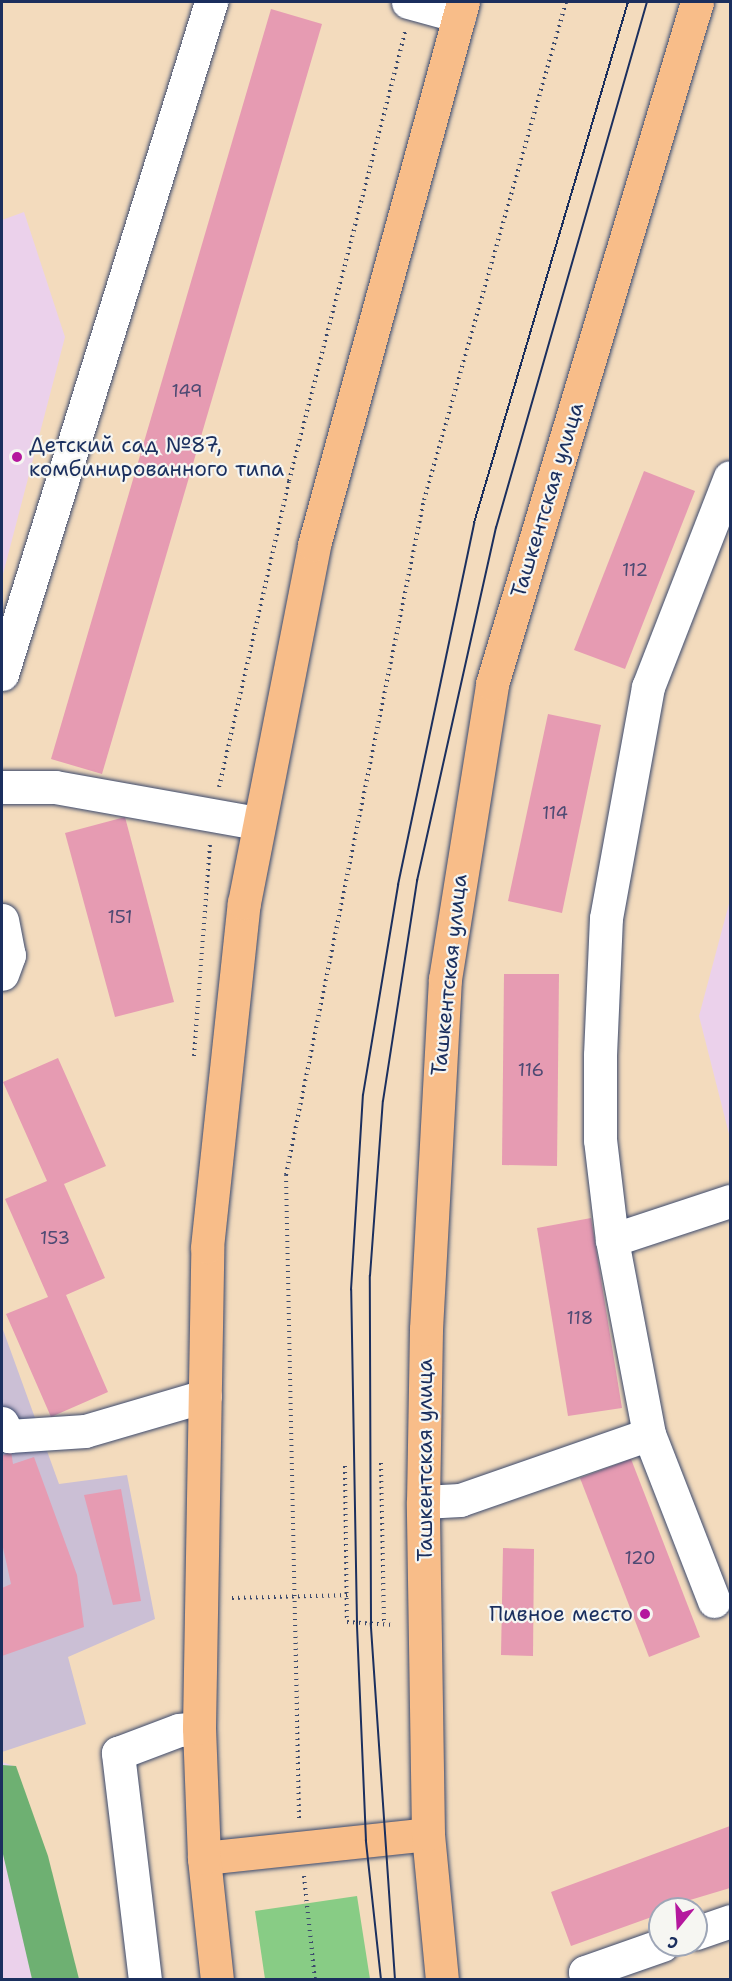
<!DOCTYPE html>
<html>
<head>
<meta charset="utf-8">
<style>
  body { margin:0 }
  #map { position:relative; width:732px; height:1981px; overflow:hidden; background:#f3dbbd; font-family:"Shantell Sans",sans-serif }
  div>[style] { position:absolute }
  .built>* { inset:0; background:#ebd1eb }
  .industrial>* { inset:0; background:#cbbfd5 }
  .green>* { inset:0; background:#88cc85 }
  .forest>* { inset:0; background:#6eb072 }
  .building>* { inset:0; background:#e69bb2 }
  .path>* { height:4px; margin-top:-2px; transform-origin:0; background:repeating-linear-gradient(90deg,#3b496c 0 1.5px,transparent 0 6px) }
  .roads { filter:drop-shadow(0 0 2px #3b496c) drop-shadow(0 0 2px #3b496c) }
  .minor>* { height:33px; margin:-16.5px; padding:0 16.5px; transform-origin:16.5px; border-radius:16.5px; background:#fff }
  .major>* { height:33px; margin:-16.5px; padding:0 16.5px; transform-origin:16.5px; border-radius:16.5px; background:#f8bd89 }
  .tram>* { height:1.5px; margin:-0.75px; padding:0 0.75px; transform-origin:0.75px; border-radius:0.75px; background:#1b2f5e }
  .dots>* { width:16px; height:16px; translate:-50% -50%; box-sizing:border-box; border:3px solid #f6f6f2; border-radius:50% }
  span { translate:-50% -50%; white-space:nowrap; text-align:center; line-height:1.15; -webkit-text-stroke:4.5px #f6f6f2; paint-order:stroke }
  .number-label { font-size:18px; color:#4e4a73 }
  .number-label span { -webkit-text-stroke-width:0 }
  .poi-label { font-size:21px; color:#1b2f5e }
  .left { translate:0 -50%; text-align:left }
  .right { translate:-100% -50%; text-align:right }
  .street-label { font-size:21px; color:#1b2f5e }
  .frame { position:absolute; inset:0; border:3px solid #1b2f5e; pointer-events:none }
  .north { position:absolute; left:648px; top:1897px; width:60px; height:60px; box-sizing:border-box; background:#f6f6f2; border:2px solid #9ea6b7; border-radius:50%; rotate:198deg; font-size:16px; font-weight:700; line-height:24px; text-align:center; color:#1b2f5e }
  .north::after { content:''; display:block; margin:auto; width:21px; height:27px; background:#b5179e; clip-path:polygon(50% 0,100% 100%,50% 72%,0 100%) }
</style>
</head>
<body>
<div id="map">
  <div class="built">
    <div style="clip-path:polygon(24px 212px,65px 337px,2px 578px,2px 220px)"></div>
    <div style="clip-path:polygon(730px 900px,730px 1138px,699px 1016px)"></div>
    <div style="clip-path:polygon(2px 1762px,16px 1767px,63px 1979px,2px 1980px)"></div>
  </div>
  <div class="industrial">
    <div style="clip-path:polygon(2px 1327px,59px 1484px,127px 1475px,155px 1619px,68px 1657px,86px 1724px,2px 1752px)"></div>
  </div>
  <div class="green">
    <div style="clip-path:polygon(357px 1896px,370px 1979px,265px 1979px,255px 1911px)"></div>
  </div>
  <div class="forest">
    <div style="clip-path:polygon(2px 1765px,16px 1766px,48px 1856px,79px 1979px,32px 1979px,2px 1850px)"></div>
  </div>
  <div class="building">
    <div style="clip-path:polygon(271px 9px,322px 24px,102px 774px,51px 759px)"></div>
    <div style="clip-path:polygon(644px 471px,695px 491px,625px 669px,574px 650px)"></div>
    <div style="clip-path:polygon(548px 714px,601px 725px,562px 913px,508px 901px)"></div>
    <div style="clip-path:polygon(125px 817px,174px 1002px,115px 1017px,65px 833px)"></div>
    <div style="clip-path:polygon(504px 974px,559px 974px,557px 1166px,502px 1165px)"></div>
    <div style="clip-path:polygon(58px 1058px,106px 1166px,64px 1184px,105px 1278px,66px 1295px,108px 1392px,51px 1417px,6px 1314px,48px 1297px,5px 1199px,47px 1181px,3px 1082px)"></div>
    <div style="clip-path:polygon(591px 1218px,622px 1408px,568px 1416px,537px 1228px)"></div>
    <div style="clip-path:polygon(11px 1451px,13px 1464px,34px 1457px,77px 1575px,84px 1627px,2px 1656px,2px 1588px,11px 1584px,2px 1543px,2px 1456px)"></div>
    <div style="clip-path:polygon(631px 1459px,700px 1637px,649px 1657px,580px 1478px)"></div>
    <div style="clip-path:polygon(121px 1489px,141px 1601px,113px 1605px,84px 1495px)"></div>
    <div style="clip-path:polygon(503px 1548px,534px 1549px,533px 1656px,501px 1655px)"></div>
    <div style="clip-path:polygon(730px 1826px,730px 1888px,660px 1909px,660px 1914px,571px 1946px,551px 1892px)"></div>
  </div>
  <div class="path">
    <div style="left:219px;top:787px;width:314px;rotate:-77.1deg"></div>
    <div style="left:289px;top:481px;width:465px;rotate:-75.5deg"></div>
    <div style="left:194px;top:1056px;width:212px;rotate:-85.7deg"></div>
    <div style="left:381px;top:1463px;width:161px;rotate:88.9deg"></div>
    <div style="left:345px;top:1466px;width:156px;rotate:89.3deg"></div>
    <div style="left:347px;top:1622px;width:46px;rotate:3.7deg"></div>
    <div style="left:232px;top:1598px;width:117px;rotate:-1.5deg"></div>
    <div style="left:299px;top:1818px;width:643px;rotate:-91.16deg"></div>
    <div style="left:286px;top:1175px;width:689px;rotate:-78.45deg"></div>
    <div style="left:424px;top:500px;width:518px;rotate:-74.08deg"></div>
    <div style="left:304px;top:1876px;width:105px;rotate:84deg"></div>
  </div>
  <div class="roads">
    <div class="minor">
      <div style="left:408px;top:2px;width:53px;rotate:15.4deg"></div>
      <div style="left:2px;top:674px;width:704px;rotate:-72.72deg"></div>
      <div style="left:2px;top:787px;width:53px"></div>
      <div style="left:55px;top:787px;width:205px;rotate:10.1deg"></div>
      <div style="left:2px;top:920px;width:36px;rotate:79deg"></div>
      <div style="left:9px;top:955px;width:20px;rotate:110deg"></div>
      <div style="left:612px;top:1240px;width:124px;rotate:-18.3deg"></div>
      <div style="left:2px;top:1423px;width:15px;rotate:62deg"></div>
      <div style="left:9px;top:1436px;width:76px;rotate:-3.8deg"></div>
      <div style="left:85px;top:1431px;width:125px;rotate:-16.3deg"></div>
      <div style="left:423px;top:1502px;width:37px;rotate:-3deg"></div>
      <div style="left:460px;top:1500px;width:200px;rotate:-19.2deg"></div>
      <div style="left:714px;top:1601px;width:179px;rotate:-111.3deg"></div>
      <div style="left:649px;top:1434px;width:197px;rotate:-100.8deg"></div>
      <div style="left:612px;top:1240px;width:101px;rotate:-96.8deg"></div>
      <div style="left:600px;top:1140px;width:85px;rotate:-90deg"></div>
      <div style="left:600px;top:1055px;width:137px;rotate:-87.5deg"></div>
      <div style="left:606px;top:918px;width:235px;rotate:-79.7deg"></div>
      <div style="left:648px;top:687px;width:225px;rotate:-68.7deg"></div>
      <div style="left:696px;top:1933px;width:36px;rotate:-19deg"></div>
      <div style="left:145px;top:1980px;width:229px;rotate:-96.8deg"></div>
      <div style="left:118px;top:1753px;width:65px;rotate:-20.7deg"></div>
      <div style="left:179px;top:1730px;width:20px;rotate:-6deg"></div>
      <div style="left:587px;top:1980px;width:8px;rotate:-104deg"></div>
      <div style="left:585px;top:1972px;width:82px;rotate:-19.3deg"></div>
    </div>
    <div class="major">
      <div style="left:204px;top:1858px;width:225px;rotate:-6.1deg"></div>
      <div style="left:217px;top:1980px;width:123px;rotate:-96.1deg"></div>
      <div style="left:204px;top:1858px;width:130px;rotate:-92.2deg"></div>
      <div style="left:199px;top:1728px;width:481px;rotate:-89deg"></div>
      <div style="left:207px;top:1247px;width:346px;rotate:-83.9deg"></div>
      <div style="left:244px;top:903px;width:365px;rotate:-78.9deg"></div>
      <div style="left:314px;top:545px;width:563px;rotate:-74.66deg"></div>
      <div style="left:442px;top:1980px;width:147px;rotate:-95.5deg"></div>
      <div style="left:428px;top:1834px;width:332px;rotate:-90.9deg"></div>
      <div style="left:423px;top:1502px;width:173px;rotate:-89deg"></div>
      <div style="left:426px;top:1329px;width:351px;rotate:-86.9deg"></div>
      <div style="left:445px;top:979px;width:299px;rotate:-80.9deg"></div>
      <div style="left:492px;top:684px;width:712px;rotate:-73.27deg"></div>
    </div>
  </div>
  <div class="tram">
    <div style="left:381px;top:1980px;width:140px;rotate:-96.2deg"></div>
    <div style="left:366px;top:1841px;width:218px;rotate:-92.4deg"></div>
    <div style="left:357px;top:1623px;width:333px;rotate:-91deg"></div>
    <div style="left:351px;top:1290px;width:195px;rotate:-86.5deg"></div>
    <div style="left:363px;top:1095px;width:213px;rotate:-80.5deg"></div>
    <div style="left:398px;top:885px;width:370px;rotate:-78.1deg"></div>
    <div style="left:474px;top:523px;width:543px;rotate:-73.53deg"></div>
    <div style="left:395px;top:1980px;width:357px;rotate:-93.9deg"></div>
    <div style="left:371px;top:1624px;width:348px;rotate:-90.2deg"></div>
    <div style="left:370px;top:1276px;width:175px;rotate:-85.8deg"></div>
    <div style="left:383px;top:1101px;width:223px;rotate:-81.2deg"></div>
    <div style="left:417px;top:881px;width:362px;rotate:-77.4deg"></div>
    <div style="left:496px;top:528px;width:547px;rotate:-73.98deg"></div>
  </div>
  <div class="dots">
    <div style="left:17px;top:457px;background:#b5179e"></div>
    <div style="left:645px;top:1614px;background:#b5179e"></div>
  </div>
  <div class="number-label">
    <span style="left:187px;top:391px">149</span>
    <span style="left:635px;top:570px">112</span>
    <span style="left:555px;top:813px">114</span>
    <span style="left:120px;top:917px">151</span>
    <span style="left:531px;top:1070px">116</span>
    <span style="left:55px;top:1238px">153</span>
    <span style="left:580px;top:1318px">118</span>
    <span style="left:640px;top:1558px">120</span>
  </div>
  <div class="poi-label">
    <span class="left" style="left:29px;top:457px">Детский сад №87,<br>комбинированного типа</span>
    <span class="right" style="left:633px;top:1614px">Пивное место</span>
  </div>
  <div class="street-label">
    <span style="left:547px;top:500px;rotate:-73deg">Ташкентская улица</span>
    <span style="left:449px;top:975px;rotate:-84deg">Ташкентская улица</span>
    <span style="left:425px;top:1460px;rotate:-90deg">Ташкентская улица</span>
  </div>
  <div class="frame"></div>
  <div class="north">С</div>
</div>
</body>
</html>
